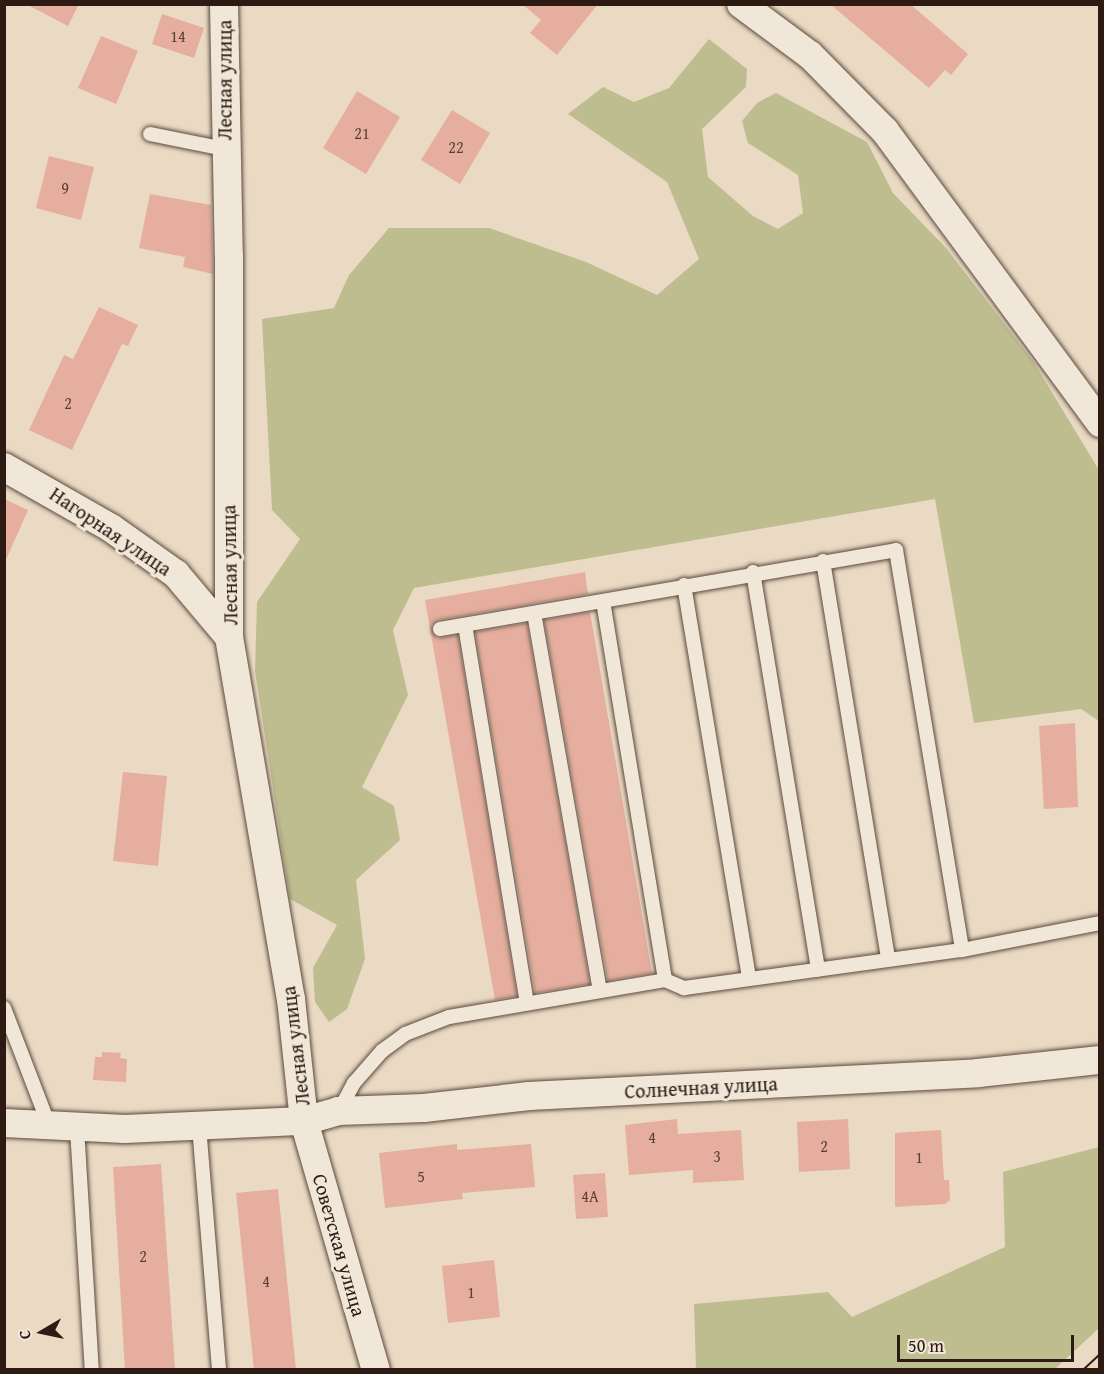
<!DOCTYPE html>
<html>
<head>
<meta charset="utf-8">
<style>
  body { margin:0 }
  #map { position:relative; width:1104px; height:1374px; overflow:hidden; background:#eadac3; font-family:"Gentium Book Plus",serif }
  div>[style] { position:absolute }
  .green>* { inset:0; background:#bebd8f }
  .building>* { inset:0; background:#e5ae9e }
  .roads { filter:drop-shadow(0 0 2px #5c4a3f) drop-shadow(0 0 2px #5c4a3f) }
  .lane>* { height:14px; margin:-7px; padding:0 7px; transform-origin:7px; border-radius:7px; background:#f1e7d8 }
  .street>* { height:28px; margin:-14px; padding:0 14px; transform-origin:14px; border-radius:14px; background:#f1e7d8 }
  .tram>* { height:1.5px; margin:-0.75px; padding:0 0.75px; transform-origin:0.75px; border-radius:0.75px; background:#2c1a13 }
  span { translate:-50% -50%; white-space:nowrap; text-align:center; line-height:1.15; -webkit-text-stroke:6px #f1e7d8; paint-order:stroke }
  .number-label { font-size:16px; color:#5a3f36 }
  .number-label span { -webkit-text-stroke-width:0 }
  .street-label { font-size:20px; color:#2c1a13 }
  .frame { position:absolute; inset:0; border:6px solid #2c1a13; pointer-events:none }
  .north { position:absolute; left:12px; top:1302px; width:60px; height:60px; -webkit-text-stroke:4px #f1e7d8; paint-order:stroke; rotate:261deg; font-size:16px; font-weight:700; line-height:24px; text-align:center; color:#2c1a13 }
  .north::after { content:''; display:block; margin:auto; width:21px; height:27px; background:#2c1a13; clip-path:polygon(50% 0,100% 100%,50% 72%,0 100%) }
  .scale { position:absolute; left:897px; top:1335px; width:177px; height:27px; box-sizing:border-box; border:3px solid #2c1a13; border-top:0; padding-left:8px; font-size:18px; line-height:21px; white-space:nowrap; color:#2c1a13; -webkit-text-stroke:4px #f1e7d8; paint-order:stroke }
</style>
</head>
<body>
<div id="map">
  <div class="green">
    <div style="clip-path:polygon(709px 39px,747px 69px,746px 87px,702px 129px,708px 177px,753px 216px,778px 229px,803px 213px,798px 175px,748px 143px,742px 121px,757px 103px,776px 93px,867px 142px,893px 193px,946px 248px,1033px 361px,1099px 470px,1099px 721px,1081px 709px,974px 723px,935px 499px,414px 588px,393px 630px,408px 695px,362px 787px,394px 806px,400px 840px,356px 880px,365px 959px,347px 1009px,329px 1022px,315px 1002px,313px 968px,337px 925px,290px 899px,255px 671px,257px 602px,300px 539px,272px 510px,262px 319px,334px 308px,349px 275px,389px 228px,489px 228px,586px 262px,657px 295px,699px 259px,667px 182px,568px 114px,603px 87px,634px 102px,669px 88px)"></div>
    <div style="clip-path:polygon(1099px 1147px,1099px 1328px,1055px 1369px,696px 1369px,694px 1304px,828px 1292px,852px 1317px,1005px 1247px,1003px 1172px)"></div>
  </div>
  <div class="building">
    <div style="clip-path:polygon(26px 4px,79px 4px,68px 26px)"></div>
    <div style="clip-path:polygon(522px 4px,598px 4px,557px 55px,530px 33px,541px 20px)"></div>
    <div style="clip-path:polygon(830px 4px,910px 4px,968px 54px,951px 75px,945px 70px,929px 88px)"></div>
    <div style="clip-path:polygon(162px 14px,204px 28px,194px 58px,152px 44px)"></div>
    <div style="clip-path:polygon(101px 36px,138px 51px,116px 104px,78px 88px)"></div>
    <div style="clip-path:polygon(357px 91px,400px 117px,366px 174px,323px 148px)"></div>
    <div style="clip-path:polygon(452px 110px,490px 133px,460px 184px,421px 160px)"></div>
    <div style="clip-path:polygon(49px 156px,94px 167px,81px 220px,36px 208px)"></div>
    <div style="clip-path:polygon(150px 194px,211px 205px,213px 274px,183px 267px,185px 257px,139px 248px)"></div>
    <div style="clip-path:polygon(99px 307px,138px 325px,128px 346px,122px 344px,72px 450px,29px 430px,64px 355px,73px 359px)"></div>
    <div style="clip-path:polygon(4px 499px,28px 510px,4px 564px)"></div>
    <div style="clip-path:polygon(585px 572px,588px 594px,438px 620px,431px 626px,437px 638px,458px 635px,517px 996px,495px 1000px,425px 600px)"></div>
    <div style="clip-path:polygon(590px 612px,652px 973px,608px 981px,544px 620px)"></div>
    <div style="clip-path:polygon(527px 623px,590px 984px,535px 993px,475px 632px)"></div>
    <div style="clip-path:polygon(1075px 723px,1078px 807px,1044px 809px,1039px 726px)"></div>
    <div style="clip-path:polygon(123px 772px,167px 776px,158px 866px,113px 861px)"></div>
    <div style="clip-path:polygon(102px 1052px,121px 1053px,120px 1058px,127px 1059px,126px 1082px,93px 1080px,95px 1057px,102px 1057px)"></div>
    <div style="clip-path:polygon(677px 1119px,678px 1134px,741px 1130px,744px 1180px,693px 1183px,693px 1170px,629px 1175px,625px 1125px)"></div>
    <div style="clip-path:polygon(848px 1119px,850px 1169px,799px 1172px,797px 1122px)"></div>
    <div style="clip-path:polygon(941px 1130px,944px 1180px,949px 1180px,950px 1200px,945px 1204px,895px 1207px,895px 1133px)"></div>
    <div style="clip-path:polygon(457px 1144px,457px 1150px,531px 1144px,535px 1187px,462px 1193px,463px 1199px,385px 1208px,379px 1153px)"></div>
    <div style="clip-path:polygon(161px 1164px,175px 1370px,125px 1370px,113px 1167px)"></div>
    <div style="clip-path:polygon(605px 1173px,608px 1217px,576px 1219px,573px 1175px)"></div>
    <div style="clip-path:polygon(278px 1189px,296px 1370px,254px 1370px,236px 1193px)"></div>
    <div style="clip-path:polygon(494px 1260px,500px 1317px,448px 1323px,442px 1266px)"></div>
  </div>
  <div class="roads">
    <div class="lane">
      <div style="left:150px;top:134px;width:76px;rotate:11.3deg"></div>
      <div style="left:823px;top:561px;width:404px;rotate:80.7deg"></div>
      <div style="left:753px;top:572px;width:403px;rotate:80.7deg"></div>
      <div style="left:684px;top:585px;width:399px;rotate:80.6deg"></div>
      <div style="left:603px;top:601px;width:384px;rotate:80.7deg"></div>
      <div style="left:534px;top:613px;width:383px;rotate:80.1deg"></div>
      <div style="left:465px;top:625px;width:383px;rotate:80.7deg"></div>
      <div style="left:440px;top:629px;width:463px;rotate:-9.8deg"></div>
      <div style="left:896px;top:550px;width:405px;rotate:80.6deg"></div>
      <div style="left:4px;top:1008px;width:125px;rotate:69deg"></div>
      <div style="left:339px;top:1111px;width:32px;rotate:-62deg"></div>
      <div style="left:354px;top:1083px;width:43px;rotate:-48.8deg"></div>
      <div style="left:382px;top:1051px;width:29px;rotate:-36deg"></div>
      <div style="left:405px;top:1034px;width:47px;rotate:-21.1deg"></div>
      <div style="left:449px;top:1017px;width:219px;rotate:-9.7deg"></div>
      <div style="left:665px;top:980px;width:21px;rotate:23deg"></div>
      <div style="left:684px;top:988px;width:281px;rotate:-7.8deg"></div>
      <div style="left:962px;top:950px;width:141px;rotate:-11.1deg"></div>
      <div style="left:199px;top:1126px;width:245px;rotate:85.3deg"></div>
      <div style="left:77px;top:1128px;width:242px;rotate:86.5deg"></div>
    </div>
    <div class="street">
      <div style="left:224px;top:4px;width:252px;rotate:88.9deg"></div>
      <div style="left:229px;top:256px;width:381px;rotate:90deg"></div>
      <div style="left:229px;top:637px;width:367px;rotate:80.3deg"></div>
      <div style="left:291px;top:999px;width:123px;rotate:83.9deg"></div>
      <div style="left:304px;top:1121px;width:259px;rotate:73.9deg"></div>
      <div style="left:741px;top:4px;width:86px;rotate:36.5deg"></div>
      <div style="left:810px;top:55px;width:107px;rotate:45.4deg"></div>
      <div style="left:885px;top:131px;width:363px;rotate:53.6deg"></div>
      <div style="left:4px;top:467px;width:123px;rotate:29.7deg"></div>
      <div style="left:111px;top:528px;width:80px;rotate:35.3deg"></div>
      <div style="left:176px;top:574px;width:82px;rotate:49.9deg"></div>
      <div style="left:4px;top:1123px;width:121px;rotate:2.8deg"></div>
      <div style="left:125px;top:1129px;width:179px;rotate:-2.6deg"></div>
      <div style="left:304px;top:1121px;width:35px;rotate:-16deg"></div>
      <div style="left:338px;top:1111px;width:86px;rotate:-2deg"></div>
      <div style="left:424px;top:1108px;width:106px;rotate:-6.5deg"></div>
      <div style="left:529px;top:1096px;width:450px;rotate:-2.9deg"></div>
      <div style="left:978px;top:1073px;width:123px;rotate:-6.1deg"></div>
    </div>
  </div>
  <div class="tram">
    <div style="left:1083px;top:1370px;width:23px;rotate:-43deg"></div>
  </div>
  <div class="number-label">
    <span style="left:178px;top:36px">14</span>
    <span style="left:362px;top:133px">21</span>
    <span style="left:456px;top:147px">22</span>
    <span style="left:65px;top:188px">9</span>
    <span style="left:68px;top:403px">2</span>
    <span style="left:652px;top:1137px">4</span>
    <span style="left:824px;top:1146px">2</span>
    <span style="left:717px;top:1156px">3</span>
    <span style="left:919px;top:1157px">1</span>
    <span style="left:421px;top:1176px">5</span>
    <span style="left:590px;top:1196px">4А</span>
    <span style="left:143px;top:1256px">2</span>
    <span style="left:266px;top:1281px">4</span>
    <span style="left:471px;top:1292px">1</span>
  </div>
  <div class="street-label">
    <span style="left:224px;top:80px;rotate:-90deg">Лесная улица</span>
    <span style="left:111px;top:531px;rotate:34deg">Нагорная улица</span>
    <span style="left:229px;top:565px;rotate:-91deg">Лесная улица</span>
    <span style="left:295px;top:1046px;rotate:-97deg">Лесная улица</span>
    <span style="left:701px;top:1087px;rotate:-3deg">Солнечная улица</span>
    <span style="left:340px;top:1245px;rotate:74deg">Советская улица</span>
  </div>
  <div class="frame"></div>
  <div class="north">С</div>
  <div class="scale">50 m</div>
</div>
</body>
</html>
